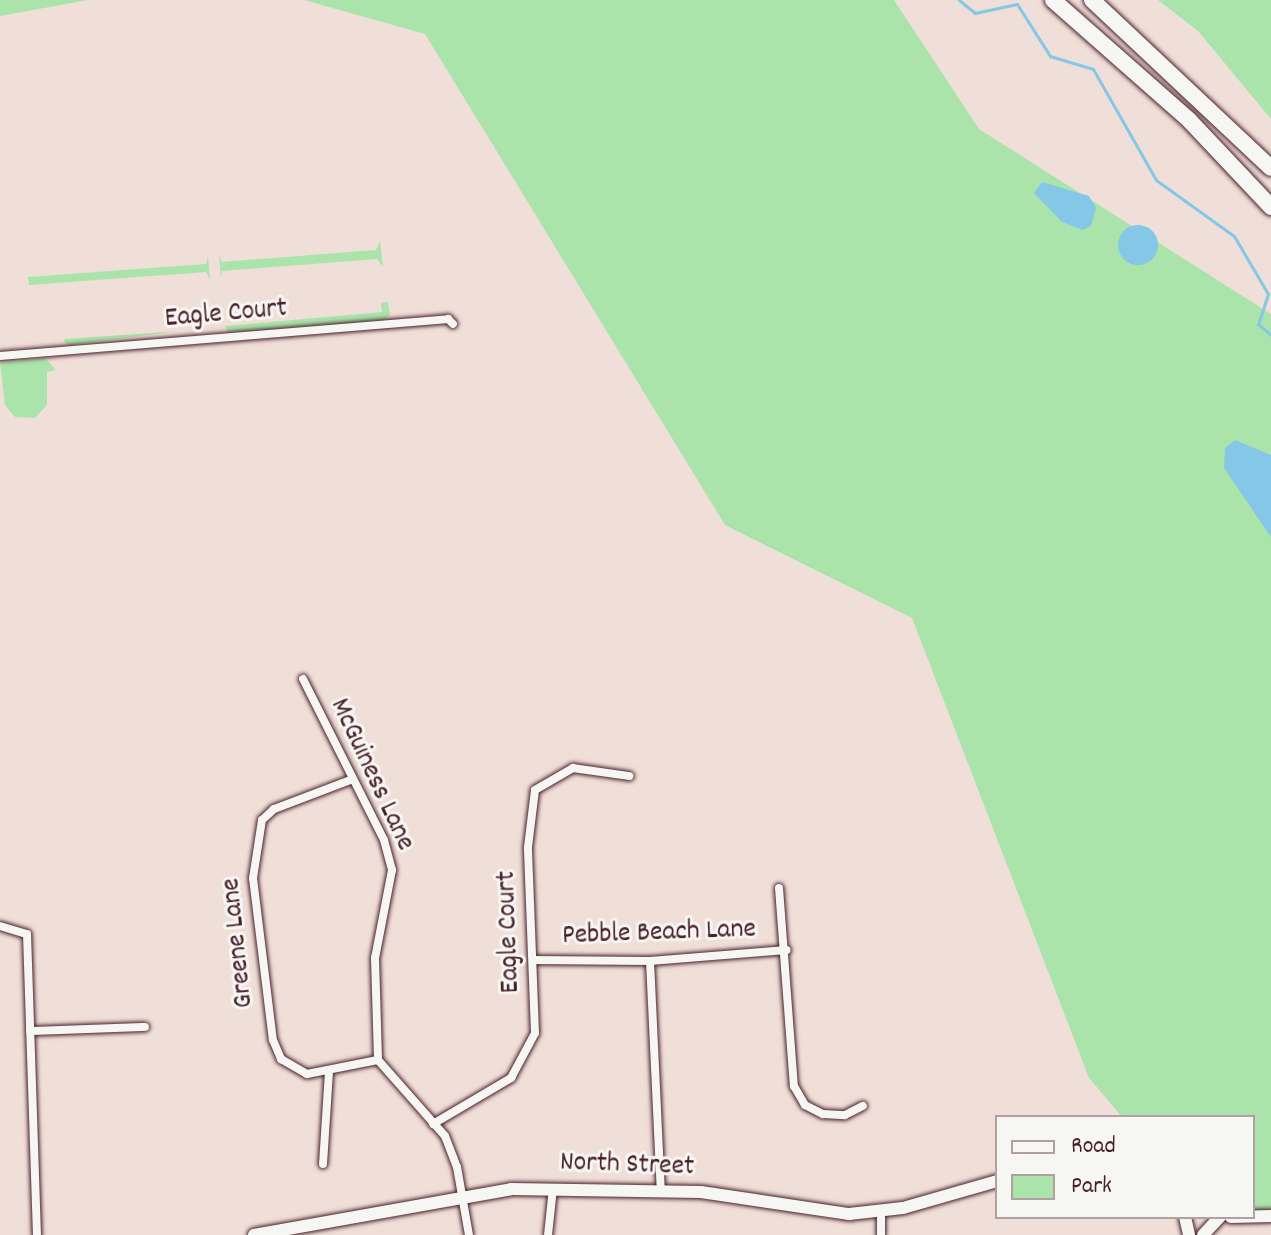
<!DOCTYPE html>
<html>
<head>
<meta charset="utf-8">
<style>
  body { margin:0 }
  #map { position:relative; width:1271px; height:1235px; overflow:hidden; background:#f0dfd8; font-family:Dekko,sans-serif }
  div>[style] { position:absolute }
  .green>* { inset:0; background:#aae4aa }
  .water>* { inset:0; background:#85c7e6 }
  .round { border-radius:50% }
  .stream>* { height:3px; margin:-1.5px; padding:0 1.5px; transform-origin:1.5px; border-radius:1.5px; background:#85c7e6 }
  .roads { filter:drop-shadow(0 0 2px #4a1f2b) drop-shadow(0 0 2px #4a1f2b) }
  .street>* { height:8px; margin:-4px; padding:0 4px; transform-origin:4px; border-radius:4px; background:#f6f6f2 }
  .secondary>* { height:12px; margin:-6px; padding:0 6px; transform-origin:6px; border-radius:6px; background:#f6f6f2 }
  .highway>* { height:16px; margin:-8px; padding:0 8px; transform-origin:8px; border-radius:8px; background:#f6f6f2 }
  span { translate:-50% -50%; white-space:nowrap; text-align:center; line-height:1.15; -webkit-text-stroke:6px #f6f6f2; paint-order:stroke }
  .street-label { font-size:28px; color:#4a1f2b }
  .legend { position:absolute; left:995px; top:1115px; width:260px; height:104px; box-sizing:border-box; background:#f6f6f2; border:2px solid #b1a0a2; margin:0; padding:10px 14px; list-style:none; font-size:24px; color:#4a1f2b }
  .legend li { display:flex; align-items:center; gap:16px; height:40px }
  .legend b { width:40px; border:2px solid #b1a0a2 }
</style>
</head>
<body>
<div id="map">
  <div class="green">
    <div style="clip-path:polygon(0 0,88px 0,0 16px)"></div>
    <div style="clip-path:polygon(304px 0,894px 0,979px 129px,1271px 314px,1271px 1210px,1253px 1212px,1253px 1117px,1122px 1117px,1089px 1078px,912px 618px,725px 525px,425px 34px)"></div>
    <div style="clip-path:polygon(1158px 0,1271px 0,1271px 119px,1198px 31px)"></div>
    <div style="clip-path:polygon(380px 241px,383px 267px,377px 259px,222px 271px,221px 279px,219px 255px,222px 262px,376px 250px)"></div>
    <div style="clip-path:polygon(208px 256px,210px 280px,206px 272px,29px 285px,28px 277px,206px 264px)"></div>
    <div style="clip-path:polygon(388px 302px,390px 315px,383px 321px,228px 333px,225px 326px,382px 312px,381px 303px)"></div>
    <div style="clip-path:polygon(180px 331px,68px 345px,64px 341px,65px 339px)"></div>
    <div style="clip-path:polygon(45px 358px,56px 370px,47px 372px,47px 405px,35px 418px,15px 417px,5px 405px,0 363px)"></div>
  </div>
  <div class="water">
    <div style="clip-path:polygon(1042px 182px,1089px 196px,1096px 208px,1091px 226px,1083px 230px,1062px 222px,1034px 193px)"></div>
    <div class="round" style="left:1118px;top:225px;width:40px;height:40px"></div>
    <div style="clip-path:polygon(1235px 440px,1271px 455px,1271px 537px,1224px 468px,1225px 448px)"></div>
  </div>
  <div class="stream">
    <div style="left:959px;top:0;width:21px;rotate:39deg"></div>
    <div style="left:975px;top:13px;width:43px;rotate:-12.1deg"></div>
    <div style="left:1017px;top:4px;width:62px;rotate:57.6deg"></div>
    <div style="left:1050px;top:56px;width:45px;rotate:16.8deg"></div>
    <div style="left:1093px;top:69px;width:128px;rotate:60.4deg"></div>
    <div style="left:1156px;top:180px;width:96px;rotate:35.7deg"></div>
    <div style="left:1234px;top:236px;width:67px;rotate:59.6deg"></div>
    <div style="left:1268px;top:294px;width:32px;rotate:108deg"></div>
    <div style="left:1258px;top:324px;width:17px;rotate:40deg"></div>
  </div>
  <div class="roads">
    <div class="street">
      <div style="left:0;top:356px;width:450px;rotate:-4.7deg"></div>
      <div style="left:448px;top:319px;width:7px;rotate:45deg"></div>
      <div style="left:303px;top:679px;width:180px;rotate:63.3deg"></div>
      <div style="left:384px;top:840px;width:31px;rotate:75deg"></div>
      <div style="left:392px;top:870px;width:90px;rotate:100.9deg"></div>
      <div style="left:375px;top:958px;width:102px;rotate:88.3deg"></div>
      <div style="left:378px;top:1060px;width:101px;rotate:48.6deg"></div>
      <div style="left:445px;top:1136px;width:33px;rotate:69deg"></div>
      <div style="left:457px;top:1167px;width:69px;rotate:80deg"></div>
      <div style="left:353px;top:779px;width:85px;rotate:159.2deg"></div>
      <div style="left:274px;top:809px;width:16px;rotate:137deg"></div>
      <div style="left:262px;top:820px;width:59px;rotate:98.8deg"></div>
      <div style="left:253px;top:878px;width:163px;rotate:83deg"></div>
      <div style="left:273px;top:1040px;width:21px;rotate:67deg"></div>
      <div style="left:281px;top:1059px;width:30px;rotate:30deg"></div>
      <div style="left:307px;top:1074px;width:72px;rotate:-11.2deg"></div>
      <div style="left:779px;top:888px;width:199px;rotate:85.7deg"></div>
      <div style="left:794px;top:1086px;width:22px;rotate:60deg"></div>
      <div style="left:805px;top:1105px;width:20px;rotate:27deg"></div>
      <div style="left:823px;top:1114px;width:22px;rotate:3deg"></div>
      <div style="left:845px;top:1115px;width:20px;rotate:-27deg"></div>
      <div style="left:0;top:926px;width:28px;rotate:17deg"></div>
      <div style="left:27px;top:934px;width:301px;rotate:88.1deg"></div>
      <div style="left:533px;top:960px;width:117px;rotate:0.5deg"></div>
      <div style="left:650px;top:961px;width:137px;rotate:-4.6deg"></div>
      <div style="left:650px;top:961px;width:230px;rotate:87.3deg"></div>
      <div style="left:30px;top:1031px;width:115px;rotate:-2deg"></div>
      <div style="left:433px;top:1124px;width:91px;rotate:-30.5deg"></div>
      <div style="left:511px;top:1078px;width:51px;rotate:-61.9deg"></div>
      <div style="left:535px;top:1033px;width:186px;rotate:-92.2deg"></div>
      <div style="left:528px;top:847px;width:57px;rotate:-83deg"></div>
      <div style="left:535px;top:790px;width:44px;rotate:-30.1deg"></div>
      <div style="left:573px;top:768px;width:57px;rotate:8.1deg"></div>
      <div style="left:323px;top:1164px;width:92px;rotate:-86.3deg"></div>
      <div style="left:548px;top:1235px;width:47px;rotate:-83.9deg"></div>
      <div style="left:881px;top:1235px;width:23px;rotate:-90deg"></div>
    </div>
    <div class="secondary">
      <div style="left:1185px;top:1217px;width:18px;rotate:77deg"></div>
      <div style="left:1231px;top:1217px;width:40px;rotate:-1.4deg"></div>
      <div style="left:254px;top:1235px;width:261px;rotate:-10.1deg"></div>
      <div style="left:511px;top:1189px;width:190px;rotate:0.9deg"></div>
      <div style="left:701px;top:1192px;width:150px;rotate:8.5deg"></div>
      <div style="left:849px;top:1214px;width:54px;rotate:-6.3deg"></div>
      <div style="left:903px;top:1208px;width:98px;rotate:-16deg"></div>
      <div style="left:1203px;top:1235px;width:25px;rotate:-47deg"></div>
    </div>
    <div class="highway">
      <div style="left:1053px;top:0;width:181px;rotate:41.4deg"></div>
      <div style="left:1189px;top:120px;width:120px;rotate:46.7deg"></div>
      <div style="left:1092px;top:0;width:245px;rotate:43.2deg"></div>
    </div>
  </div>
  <div class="street-label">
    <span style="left:226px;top:315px;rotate:-5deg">Eagle Court</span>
    <span style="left:371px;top:775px;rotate:65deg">McGuiness Lane</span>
    <span style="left:510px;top:932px;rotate:-92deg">Eagle Court</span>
    <span style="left:659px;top:934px;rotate:-2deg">Pebble Beach Lane</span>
    <span style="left:239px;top:943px;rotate:-96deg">Greene Lane</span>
    <span style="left:627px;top:1166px;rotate:2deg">North Street</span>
  </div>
  <ul class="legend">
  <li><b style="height:10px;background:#f6f6f2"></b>Road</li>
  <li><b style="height:22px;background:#aae4aa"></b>Park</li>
  </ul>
</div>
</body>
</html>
